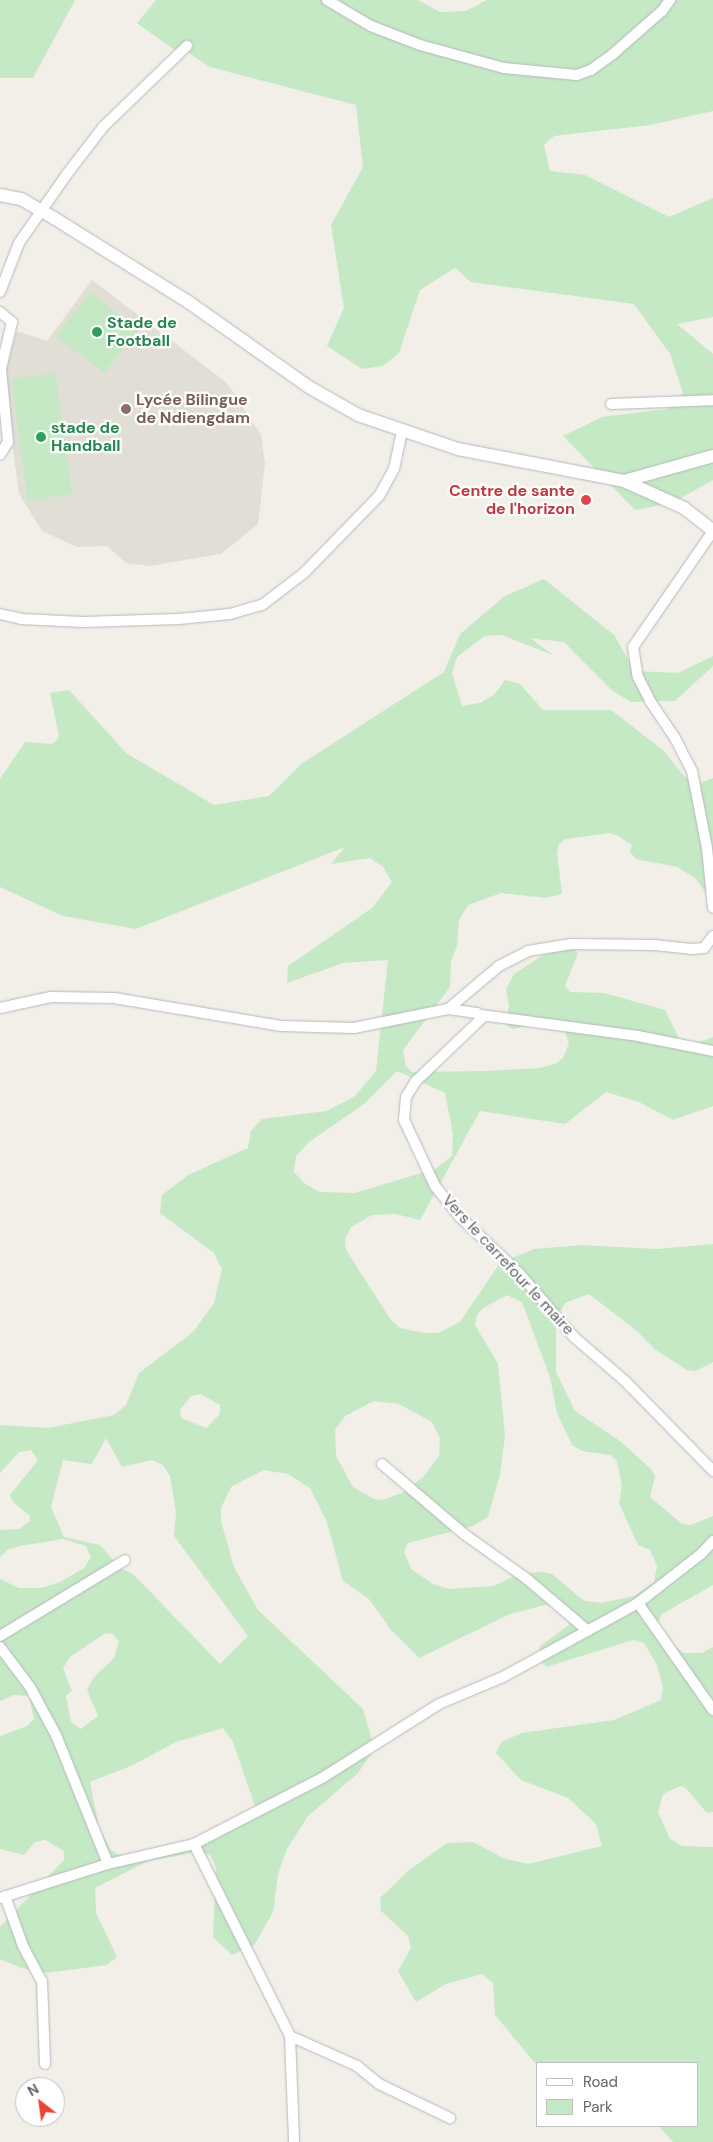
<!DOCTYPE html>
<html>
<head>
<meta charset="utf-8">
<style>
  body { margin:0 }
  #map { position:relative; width:713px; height:2142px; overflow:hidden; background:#f1efe8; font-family:"DM Sans",sans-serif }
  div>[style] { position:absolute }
  .education>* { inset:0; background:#e1ded6 }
  .green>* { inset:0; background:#c5e8c5 }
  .roads { filter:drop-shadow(0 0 1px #b5b8bc) drop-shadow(0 0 1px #b5b8bc) }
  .minor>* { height:10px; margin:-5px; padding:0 5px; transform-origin:5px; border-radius:5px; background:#fff }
  .tertiary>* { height:12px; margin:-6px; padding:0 6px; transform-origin:6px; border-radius:6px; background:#fff }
  .dots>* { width:14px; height:14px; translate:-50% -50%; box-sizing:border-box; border:2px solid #fff; border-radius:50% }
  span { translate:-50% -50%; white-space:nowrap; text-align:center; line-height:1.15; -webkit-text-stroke:4.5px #fff; paint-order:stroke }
  .leisure-label { font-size:16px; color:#27864d; font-weight:700 }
  .left { translate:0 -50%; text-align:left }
  .education-label { font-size:16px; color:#785e54; font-weight:700 }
  .health-label { font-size:16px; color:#be3a42; font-weight:700 }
  .right { translate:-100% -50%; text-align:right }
  .street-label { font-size:16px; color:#5f6368 }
  .legend { position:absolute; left:536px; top:2062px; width:162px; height:65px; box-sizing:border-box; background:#fff; border:1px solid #bfc1c3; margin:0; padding:6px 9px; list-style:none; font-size:15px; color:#5f6368 }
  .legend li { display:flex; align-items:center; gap:10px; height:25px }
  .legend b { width:25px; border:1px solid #bfc1c3 }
  .north { position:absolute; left:15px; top:2077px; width:50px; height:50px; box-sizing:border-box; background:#fff; border:1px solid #bfc1c3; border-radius:50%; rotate:330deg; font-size:14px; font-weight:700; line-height:20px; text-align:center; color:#5f6368 }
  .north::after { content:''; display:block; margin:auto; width:18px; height:22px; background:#ea4335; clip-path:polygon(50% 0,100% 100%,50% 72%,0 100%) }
</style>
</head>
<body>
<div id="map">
  <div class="education">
    <div style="clip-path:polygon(92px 280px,227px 383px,261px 435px,265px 464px,258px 524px,221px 554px,150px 566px,126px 563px,107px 546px,77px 547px,42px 531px,19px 494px,3px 376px,17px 331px,47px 341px)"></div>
  </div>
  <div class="green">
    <div style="clip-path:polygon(0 0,75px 0,33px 78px,0 78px)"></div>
    <div style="clip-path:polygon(156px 0,418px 0,440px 12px,466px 11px,487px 0,713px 0,713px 111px,650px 125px,554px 136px,544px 145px,550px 171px,585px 175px,669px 217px,713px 198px,713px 317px,677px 324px,713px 354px,713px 480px,672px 503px,635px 510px,563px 436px,602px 417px,667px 409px,683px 393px,670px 354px,634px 304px,471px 282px,455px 268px,420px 290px,399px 353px,383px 366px,362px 369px,327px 346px,344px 308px,331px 225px,363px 167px,356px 105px,210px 67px,187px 52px,173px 49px,137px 23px)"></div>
    <div style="clip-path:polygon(90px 292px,138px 329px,104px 373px,56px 336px)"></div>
    <div style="clip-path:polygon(55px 373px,72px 494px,28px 501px,11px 379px)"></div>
    <div style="clip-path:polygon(evenodd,544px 579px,614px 635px,635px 671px,678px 673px,713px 656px,713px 666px,675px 701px,631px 702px,614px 692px,564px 642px,530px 638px,553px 655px,502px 635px,485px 636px,457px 657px,452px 673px,462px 706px,480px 703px,495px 694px,505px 680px,520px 684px,543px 710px,611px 710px,663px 750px,685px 777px,700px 783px,713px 778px,713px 893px,704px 890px,695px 878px,677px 867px,636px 859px,630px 852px,632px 845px,618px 836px,610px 833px,566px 839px,559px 844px,557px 853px,562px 894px,545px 898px,501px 893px,468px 905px,459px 920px,457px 946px,451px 962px,450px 987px,403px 1050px,406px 1066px,412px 1072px,484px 1071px,540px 1068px,557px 1063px,563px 1058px,569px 1043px,563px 1027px,546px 1022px,512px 1029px,505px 1024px,509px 1006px,506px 989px,514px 974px,556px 947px,573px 947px,578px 953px,565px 986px,570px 992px,604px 993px,665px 1010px,684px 1048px,713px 1037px,713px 1106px,673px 1120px,639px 1102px,606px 1092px,565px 1124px,480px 1111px,420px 1220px,396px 1214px,372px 1215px,351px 1227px,345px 1239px,346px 1250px,391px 1320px,400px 1328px,425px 1333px,438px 1333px,460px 1322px,500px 1263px,534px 1249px,583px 1245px,656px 1249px,713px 1244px,713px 1362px,696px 1371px,687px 1370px,656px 1350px,637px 1331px,589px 1294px,565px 1303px,556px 1319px,556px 1372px,575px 1411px,620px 1441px,651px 1469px,655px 1476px,650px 1497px,682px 1524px,691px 1525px,713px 1516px,713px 1585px,662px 1614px,657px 1624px,665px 1640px,684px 1653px,702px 1653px,713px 1647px,713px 1812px,707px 1813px,686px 1788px,680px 1786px,663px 1794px,658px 1812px,670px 1839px,682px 1846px,713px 1847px,713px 2142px,673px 2142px,659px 2126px,697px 2126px,697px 2063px,535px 2063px,495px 2015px,493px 1983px,482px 1974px,446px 1984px,416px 2002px,398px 1971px,411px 1948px,408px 1936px,381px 1911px,380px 1898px,408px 1871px,447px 1843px,473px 1842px,503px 1858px,528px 1864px,602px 1846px,596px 1824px,568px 1798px,521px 1780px,496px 1753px,501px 1742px,522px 1733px,614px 1720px,661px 1700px,663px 1688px,657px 1665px,644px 1643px,633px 1640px,546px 1667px,538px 1658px,540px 1646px,569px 1625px,568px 1614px,558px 1606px,545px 1605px,510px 1614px,419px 1658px,391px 1630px,369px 1599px,343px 1581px,327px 1522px,310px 1488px,288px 1474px,264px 1470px,231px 1487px,221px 1508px,221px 1521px,234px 1567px,258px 1610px,363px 1709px,373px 1743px,371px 1755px,357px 1774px,308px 1816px,287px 1849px,278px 1874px,273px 1912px,255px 1944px,232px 1955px,213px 1937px,216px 1867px,210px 1855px,198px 1852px,148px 1861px,95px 1888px,96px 1913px,117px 1957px,107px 1965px,46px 1973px,21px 1968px,0 1959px,0 1927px,64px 1860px,64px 1851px,45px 1840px,35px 1842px,24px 1855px,0 1849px,0 1736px,27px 1726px,34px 1719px,29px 1696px,14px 1695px,0 1701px,0 1579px,19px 1588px,41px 1588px,60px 1582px,84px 1568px,91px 1557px,86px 1546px,63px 1539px,20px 1546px,7px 1550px,0 1557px,0 1530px,19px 1529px,30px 1521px,30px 1516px,13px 1502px,10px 1495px,38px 1460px,31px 1450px,19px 1452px,0 1473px,0 1425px,48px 1428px,114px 1415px,126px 1405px,139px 1373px,193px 1332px,214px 1303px,222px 1269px,214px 1253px,160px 1213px,162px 1195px,188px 1175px,248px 1148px,251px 1131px,262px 1119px,327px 1111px,355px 1096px,376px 1071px,388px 960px,343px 963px,287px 983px,288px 966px,372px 908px,392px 882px,383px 867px,370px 858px,331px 864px,345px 847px,136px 929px,63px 916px,0 887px,0 779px,25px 742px,52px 744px,56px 741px,59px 736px,50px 693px,69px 690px,126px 753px,214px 805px,269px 796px,301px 764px,444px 672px,460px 634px,505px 596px,544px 579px,397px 1071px,445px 1093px,453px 1134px,452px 1156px,435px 1169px,355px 1193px,320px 1192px,305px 1184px,294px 1172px,296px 1156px,309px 1142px,364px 1104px,397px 1071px,544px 579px,507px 1295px,522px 1302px,550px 1377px,557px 1413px,572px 1445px,582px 1451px,610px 1455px,617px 1461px,622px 1486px,619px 1503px,638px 1545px,650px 1550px,657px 1566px,654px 1582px,634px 1596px,601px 1603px,584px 1601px,552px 1574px,543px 1572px,518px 1574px,494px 1586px,449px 1589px,433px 1584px,411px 1569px,404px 1552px,408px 1543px,473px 1526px,488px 1517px,500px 1474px,505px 1436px,498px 1364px,475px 1325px,477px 1315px,483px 1308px,507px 1295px,544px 579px,201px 1394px,220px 1405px,220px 1414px,206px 1428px,181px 1418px,180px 1410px,191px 1396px,201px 1394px,544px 579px,374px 1401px,399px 1404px,432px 1422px,440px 1438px,439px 1456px,423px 1477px,402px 1493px,383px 1500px,374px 1499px,353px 1487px,336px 1456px,335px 1430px,345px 1416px,374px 1401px,544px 579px,106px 1438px,122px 1467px,152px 1460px,163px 1465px,170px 1476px,176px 1513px,174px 1536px,248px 1636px,220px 1664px,133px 1574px,120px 1568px,100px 1545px,64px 1537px,51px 1507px,63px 1460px,92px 1464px,106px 1438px,544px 579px,111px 1633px,119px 1641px,114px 1658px,93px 1678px,87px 1690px,98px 1716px,81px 1729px,71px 1722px,66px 1696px,72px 1691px,63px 1668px,70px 1657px,104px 1634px,111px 1633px,544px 579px,223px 1728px,233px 1742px,257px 1812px,207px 1838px,122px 1857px,111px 1850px,99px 1828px,90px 1782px,133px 1765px,176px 1742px,223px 1728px)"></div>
  </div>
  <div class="roads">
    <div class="minor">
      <div style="left:327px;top:0;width:51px;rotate:30.6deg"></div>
      <div style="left:371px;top:26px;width:53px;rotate:21.2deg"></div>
      <div style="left:420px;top:45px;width:87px;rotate:15.3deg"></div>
      <div style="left:504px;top:68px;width:73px;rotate:5.5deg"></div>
      <div style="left:577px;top:75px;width:15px;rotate:-20deg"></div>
      <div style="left:591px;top:70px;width:29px;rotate:-36deg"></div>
      <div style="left:614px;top:53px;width:64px;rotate:-41.2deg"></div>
      <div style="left:662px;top:11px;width:14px;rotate:-54deg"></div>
      <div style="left:0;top:292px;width:53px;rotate:-68.8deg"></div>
      <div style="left:19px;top:243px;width:84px;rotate:-55.2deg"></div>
      <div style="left:67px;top:174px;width:59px;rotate:-52.5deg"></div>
      <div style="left:103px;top:127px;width:117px;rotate:-44deg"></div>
      <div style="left:0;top:312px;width:16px;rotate:40deg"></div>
      <div style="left:12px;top:322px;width:48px;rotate:103.2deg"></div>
      <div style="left:1px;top:369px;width:73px;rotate:84.5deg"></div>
      <div style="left:8px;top:442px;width:15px;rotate:122deg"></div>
      <div style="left:611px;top:404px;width:102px;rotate:-2.2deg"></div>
      <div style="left:713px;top:531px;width:141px;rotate:124.6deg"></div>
      <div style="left:633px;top:647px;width:30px;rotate:81deg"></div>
      <div style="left:638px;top:677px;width:27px;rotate:63deg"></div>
      <div style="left:650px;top:701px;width:45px;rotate:56deg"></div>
      <div style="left:675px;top:738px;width:37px;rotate:63deg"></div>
      <div style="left:692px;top:771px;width:78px;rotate:79deg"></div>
      <div style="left:707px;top:848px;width:60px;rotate:84.3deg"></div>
      <div style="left:0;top:614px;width:22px;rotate:13deg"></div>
      <div style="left:21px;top:619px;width:62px;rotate:2.8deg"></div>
      <div style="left:83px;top:622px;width:96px;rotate:-1.8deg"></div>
      <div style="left:179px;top:619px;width:51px;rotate:-5.6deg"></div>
      <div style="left:230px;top:614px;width:33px;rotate:-16deg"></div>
      <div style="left:262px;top:605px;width:53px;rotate:-37.3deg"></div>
      <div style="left:304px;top:573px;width:107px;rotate:-45.8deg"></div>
      <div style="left:379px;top:496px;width:31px;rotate:-61deg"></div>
      <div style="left:394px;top:469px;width:38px;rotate:-78deg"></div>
      <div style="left:0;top:1008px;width:52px;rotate:-12.2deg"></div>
      <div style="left:51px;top:997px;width:63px;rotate:0.9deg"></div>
      <div style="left:114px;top:998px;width:169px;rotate:9.5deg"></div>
      <div style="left:281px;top:1026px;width:73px;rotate:1.6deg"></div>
      <div style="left:354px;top:1028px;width:96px;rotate:-11.4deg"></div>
      <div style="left:448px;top:1009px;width:67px;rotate:-40.1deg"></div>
      <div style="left:499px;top:966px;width:33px;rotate:-27deg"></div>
      <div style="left:528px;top:951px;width:44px;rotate:-9.2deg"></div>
      <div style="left:571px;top:944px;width:83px;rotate:0.7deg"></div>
      <div style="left:654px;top:945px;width:37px;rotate:6deg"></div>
      <div style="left:691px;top:949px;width:13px;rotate:-4deg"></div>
      <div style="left:704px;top:948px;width:15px;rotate:-53deg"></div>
      <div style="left:448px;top:1009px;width:29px;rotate:8deg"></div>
      <div style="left:477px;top:1013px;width:7px;rotate:45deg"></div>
      <div style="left:482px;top:1018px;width:91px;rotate:136.3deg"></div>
      <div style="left:416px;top:1081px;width:19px;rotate:122deg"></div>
      <div style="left:406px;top:1097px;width:23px;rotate:95deg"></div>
      <div style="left:404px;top:1120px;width:73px;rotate:64.8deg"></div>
      <div style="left:435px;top:1186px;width:40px;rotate:51deg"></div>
      <div style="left:460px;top:1217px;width:81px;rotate:43.5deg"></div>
      <div style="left:519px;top:1273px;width:84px;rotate:49.3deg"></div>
      <div style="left:574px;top:1337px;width:67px;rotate:40.8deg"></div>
      <div style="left:625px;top:1381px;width:126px;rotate:45.6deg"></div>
      <div style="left:481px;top:1015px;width:158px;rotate:7.6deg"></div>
      <div style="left:638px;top:1036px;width:76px;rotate:11.3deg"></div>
      <div style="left:382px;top:1464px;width:108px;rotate:40.5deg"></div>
      <div style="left:464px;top:1534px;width:77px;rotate:35.5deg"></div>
      <div style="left:527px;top:1579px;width:80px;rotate:40.4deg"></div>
      <div style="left:638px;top:1603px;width:131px;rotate:55deg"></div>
      <div style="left:0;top:1636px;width:146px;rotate:-31.3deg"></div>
      <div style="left:0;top:1647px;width:50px;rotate:53.1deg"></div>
      <div style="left:30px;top:1687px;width:55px;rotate:61.6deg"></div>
      <div style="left:56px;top:1735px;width:139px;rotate:68deg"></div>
      <div style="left:194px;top:1844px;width:215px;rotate:63.4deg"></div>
      <div style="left:290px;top:2036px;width:106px;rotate:87.8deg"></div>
      <div style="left:5px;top:1896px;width:53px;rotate:70.2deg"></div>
      <div style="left:23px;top:1946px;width:40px;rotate:62deg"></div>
      <div style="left:42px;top:1981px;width:83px;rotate:87.9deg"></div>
      <div style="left:0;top:1898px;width:113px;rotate:-17.5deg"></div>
      <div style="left:108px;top:1864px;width:88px;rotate:-13.1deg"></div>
      <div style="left:194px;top:1844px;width:144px;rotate:-27.3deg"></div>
      <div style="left:322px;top:1778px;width:138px;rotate:-32.3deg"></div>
      <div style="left:439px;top:1704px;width:69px;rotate:-22.9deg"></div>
      <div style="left:503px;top:1677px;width:154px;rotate:-28.7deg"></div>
      <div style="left:638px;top:1603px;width:80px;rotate:-37.9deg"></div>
      <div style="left:701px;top:1554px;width:18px;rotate:-47deg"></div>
      <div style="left:290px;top:2036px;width:73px;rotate:24.1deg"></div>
      <div style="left:357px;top:2066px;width:28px;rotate:39deg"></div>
      <div style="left:379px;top:2084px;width:79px;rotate:25.6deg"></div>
    </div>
    <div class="tertiary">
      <div style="left:0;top:195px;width:21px;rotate:11deg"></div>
      <div style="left:21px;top:199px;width:38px;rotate:30deg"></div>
      <div style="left:54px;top:218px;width:157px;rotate:32deg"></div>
      <div style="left:187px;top:301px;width:149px;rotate:35.2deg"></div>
      <div style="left:309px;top:387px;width:56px;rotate:29.7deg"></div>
      <div style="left:358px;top:415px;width:106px;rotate:18.8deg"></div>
      <div style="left:458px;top:449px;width:169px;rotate:10.9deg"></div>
      <div style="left:624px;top:481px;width:66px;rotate:24.2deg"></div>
      <div style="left:684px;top:508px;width:37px;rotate:38deg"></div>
      <div style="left:624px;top:481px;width:92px;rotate:-15.7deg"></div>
    </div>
  </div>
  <div class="dots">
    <div style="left:97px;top:332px;background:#2e9e5b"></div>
    <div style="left:126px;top:409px;background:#8d6e63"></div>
    <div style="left:41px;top:437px;background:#2e9e5b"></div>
    <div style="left:586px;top:500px;background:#e0444e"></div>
  </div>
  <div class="leisure-label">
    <span class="left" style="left:107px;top:332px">Stade de<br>Football</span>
    <span class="left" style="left:51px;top:437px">stade de<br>Handball</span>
  </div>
  <div class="education-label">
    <span class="left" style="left:136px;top:409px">Lycée Bilingue<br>de Ndiengdam</span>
  </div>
  <div class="health-label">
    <span class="right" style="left:575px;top:500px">Centre de sante<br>de l'horizon</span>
  </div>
  <div class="street-label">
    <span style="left:508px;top:1265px;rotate:47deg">Vers le carrefour le maire</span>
  </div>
  <ul class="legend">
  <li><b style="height:6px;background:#fff"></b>Road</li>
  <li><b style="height:14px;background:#c5e8c5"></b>Park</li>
  </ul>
  <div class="north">N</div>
</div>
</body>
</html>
